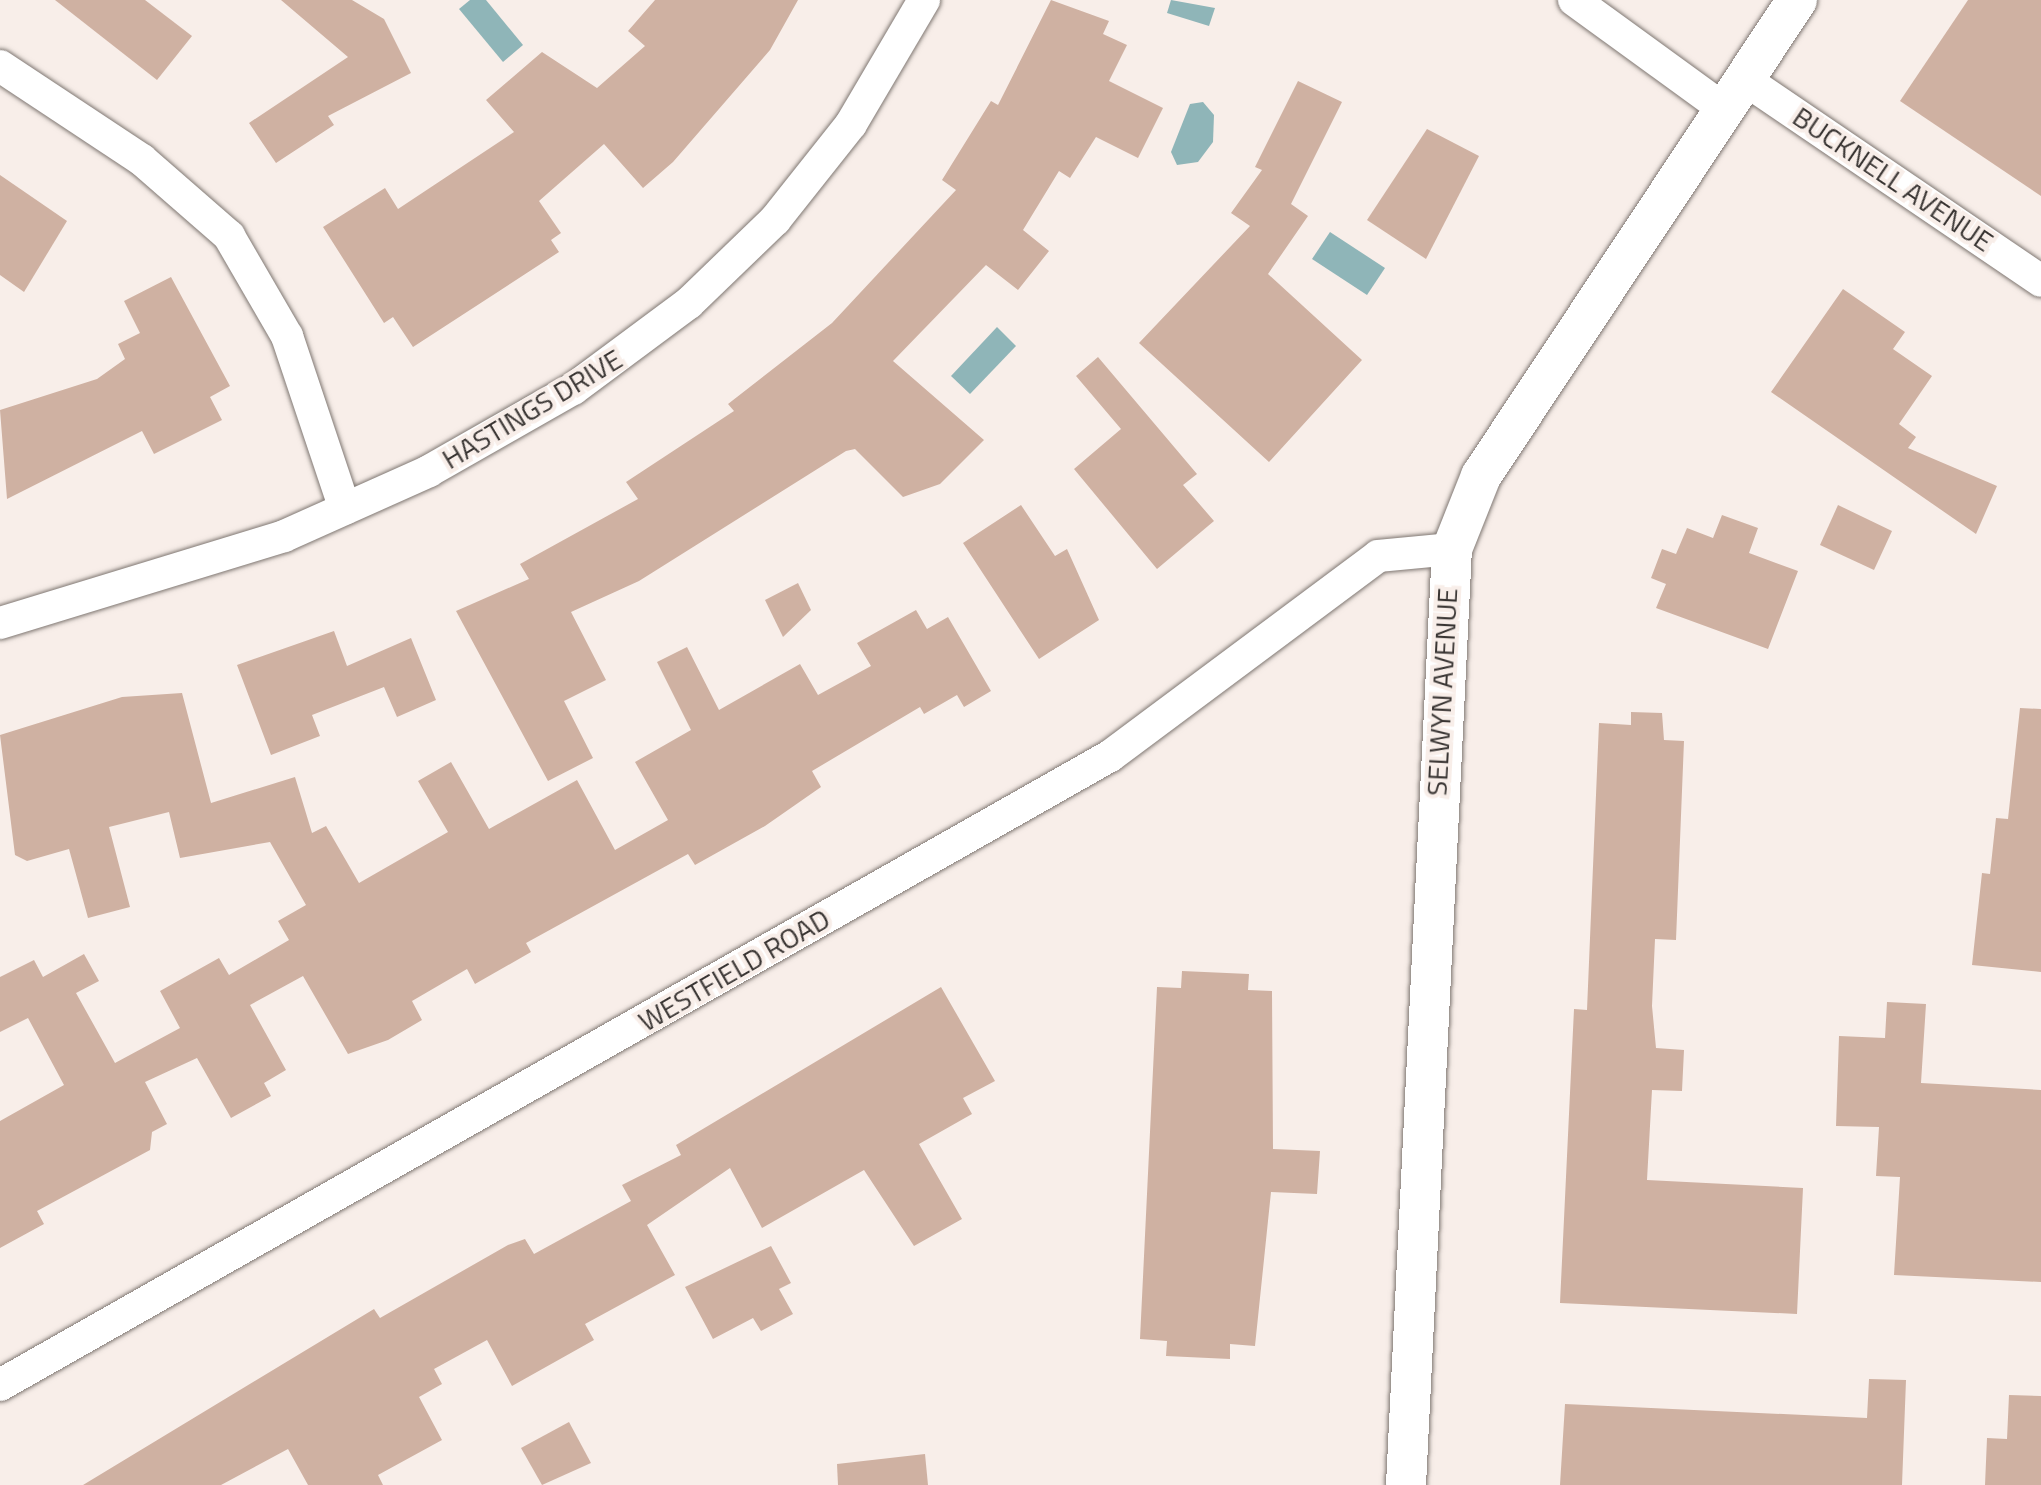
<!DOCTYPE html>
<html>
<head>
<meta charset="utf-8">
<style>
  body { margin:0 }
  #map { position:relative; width:2041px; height:1485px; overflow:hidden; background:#f8eee9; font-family:"Titillium Web",sans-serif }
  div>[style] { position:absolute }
  .water>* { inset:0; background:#8fb5b8 }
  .building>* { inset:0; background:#cfb1a2 }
  .roads { filter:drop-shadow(0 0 2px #7f7772) drop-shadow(0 0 2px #7f7772) }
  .minor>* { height:32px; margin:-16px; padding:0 16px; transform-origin:16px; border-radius:16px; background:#fff }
  .tertiary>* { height:40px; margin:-20px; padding:0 20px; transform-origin:20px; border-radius:20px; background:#fff }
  span { translate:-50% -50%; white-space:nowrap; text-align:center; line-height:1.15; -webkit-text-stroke:8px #f8eee9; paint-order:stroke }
  .street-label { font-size:28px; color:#393533 }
</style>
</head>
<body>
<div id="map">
  <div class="water">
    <div style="clip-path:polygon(470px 0,486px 0,523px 45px,503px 62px,459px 9px)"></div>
    <div style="clip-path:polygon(1171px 0,1215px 8px,1209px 26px,1167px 13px)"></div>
    <div style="clip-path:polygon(1203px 102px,1214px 115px,1213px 142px,1198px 162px,1177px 165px,1171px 152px,1190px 104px)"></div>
    <div style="clip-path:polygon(1330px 232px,1385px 268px,1367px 295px,1312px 259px)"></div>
    <div style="clip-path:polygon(997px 327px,1016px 346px,970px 394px,951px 376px)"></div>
  </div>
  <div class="building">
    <div style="clip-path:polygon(55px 0,145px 0,192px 36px,157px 80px)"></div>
    <div style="clip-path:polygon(281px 0,352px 0,384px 19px,411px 73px,328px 116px,334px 125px,276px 163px,249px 123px,348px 57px)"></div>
    <div style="clip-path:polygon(655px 0,798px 0,770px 50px,673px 162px,643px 188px,604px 144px,539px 201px,561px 233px,551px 240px,559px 252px,413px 347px,393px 317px,384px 323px,323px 227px,385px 188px,398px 209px,514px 132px,486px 100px,542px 52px,597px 88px,645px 46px,628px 31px)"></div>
    <div style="clip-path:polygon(1051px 0,1109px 21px,1103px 34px,1127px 45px,1109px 81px,1163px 108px,1138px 158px,1096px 137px,1070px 178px,1059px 171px,1023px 230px,1049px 251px,1018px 290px,986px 265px,893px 361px,984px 440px,940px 484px,903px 497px,855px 449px,846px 451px,639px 581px,571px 612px,606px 680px,564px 701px,593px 758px,548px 781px,456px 611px,529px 579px,520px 564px,638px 499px,626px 482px,734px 411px,728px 404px,832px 323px,956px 190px,942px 180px,991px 101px,998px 105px)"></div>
    <div style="clip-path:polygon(1968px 0,2041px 0,2041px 196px,1900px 101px)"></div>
    <div style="clip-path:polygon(1298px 81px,1342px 102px,1291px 204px,1308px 216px,1268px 274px,1362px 360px,1269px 462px,1139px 343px,1250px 226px,1231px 213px,1262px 170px,1255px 167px)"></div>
    <div style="clip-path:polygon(1427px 129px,1479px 156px,1426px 259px,1367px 220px)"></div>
    <div style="clip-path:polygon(0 175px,67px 221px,24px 292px,0 275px)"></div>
    <div style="clip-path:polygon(171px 277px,230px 386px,210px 397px,222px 420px,154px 454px,142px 431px,7px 499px,0 410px,97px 379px,125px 359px,118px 344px,140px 333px,124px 301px)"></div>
    <div style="clip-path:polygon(1843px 289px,1905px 332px,1893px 349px,1932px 376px,1899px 424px,1916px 437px,1908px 448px,1997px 486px,1976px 534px,1771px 392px)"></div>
    <div style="clip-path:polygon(1098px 357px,1197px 474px,1183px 485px,1214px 521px,1157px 569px,1074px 469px,1121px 429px,1076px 376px)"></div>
    <div style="clip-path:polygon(1021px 505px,1055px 556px,1067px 549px,1099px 620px,1039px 659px,963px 543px)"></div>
    <div style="clip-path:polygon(1838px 505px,1892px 531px,1874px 570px,1820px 545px)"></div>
    <div style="clip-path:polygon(1722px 515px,1758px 528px,1749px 553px,1798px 571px,1768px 649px,1656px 608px,1666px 584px,1651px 578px,1662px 549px,1676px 554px,1687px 528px,1713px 538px)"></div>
    <div style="clip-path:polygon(798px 583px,811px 610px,783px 637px,765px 600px)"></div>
    <div style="clip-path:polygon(916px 610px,927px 629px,948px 617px,991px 691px,964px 707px,957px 695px,924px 714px,920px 707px,812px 771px,821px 787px,765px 826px,695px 865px,688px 854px,526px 943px,531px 952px,475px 984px,467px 969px,412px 1001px,422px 1020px,388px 1040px,348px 1054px,303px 976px,250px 1005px,286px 1070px,264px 1083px,271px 1096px,231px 1118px,197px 1058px,145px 1082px,167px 1124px,152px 1132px,150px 1150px,37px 1211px,44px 1224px,0 1248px,0 1121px,64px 1085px,28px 1018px,0 1032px,0 977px,34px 960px,43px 977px,84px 954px,99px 981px,76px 993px,115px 1063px,180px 1028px,160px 991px,219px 958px,229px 975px,289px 940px,278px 921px,306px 905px,270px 842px,180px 858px,169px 812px,109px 827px,130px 907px,88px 918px,69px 849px,27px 861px,15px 855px,0 735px,122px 697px,182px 693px,211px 803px,295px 777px,312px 833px,326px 826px,359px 883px,448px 832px,418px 781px,451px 762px,489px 829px,577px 780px,615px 850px,668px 820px,635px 762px,691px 730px,657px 662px,687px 647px,719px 710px,800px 664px,818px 695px,871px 666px,857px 643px)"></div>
    <div style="clip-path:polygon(334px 631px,347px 666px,411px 638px,436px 700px,397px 717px,384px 687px,312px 715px,320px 736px,271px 755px,237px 665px)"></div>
    <div style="clip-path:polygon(2020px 708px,2041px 709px,2041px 972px,1972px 965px,1982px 873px,1990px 874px,1996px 818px,2008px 819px)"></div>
    <div style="clip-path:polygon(1631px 712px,1662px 713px,1664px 740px,1684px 741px,1676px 940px,1655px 939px,1652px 1006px,1656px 1048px,1684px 1050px,1682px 1091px,1652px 1090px,1647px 1180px,1803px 1188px,1797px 1314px,1560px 1303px,1574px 1009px,1587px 1010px,1599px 723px,1631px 725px)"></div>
    <div style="clip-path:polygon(1182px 971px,1249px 974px,1248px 990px,1272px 991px,1273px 1149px,1320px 1151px,1317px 1194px,1271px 1192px,1255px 1346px,1230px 1344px,1230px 1359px,1166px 1356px,1167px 1341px,1140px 1339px,1157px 987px,1181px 988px)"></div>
    <div style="clip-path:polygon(941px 987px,995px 1081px,963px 1098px,972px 1114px,919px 1144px,962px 1219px,914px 1246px,864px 1170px,762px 1228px,730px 1168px,647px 1225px,675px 1275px,585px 1324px,594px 1340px,512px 1386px,487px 1340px,434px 1369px,442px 1384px,419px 1397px,442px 1440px,378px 1475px,383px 1485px,308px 1485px,288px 1449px,221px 1485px,83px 1485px,374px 1309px,380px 1318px,508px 1245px,525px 1239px,534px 1254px,631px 1201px,622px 1185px,681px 1155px,676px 1145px)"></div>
    <div style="clip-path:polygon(1887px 1002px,1926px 1004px,1921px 1083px,2041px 1090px,2041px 1282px,1894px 1275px,1900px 1177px,1876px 1176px,1879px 1127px,1836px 1126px,1839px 1036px,1885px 1038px)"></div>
    <div style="clip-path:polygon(771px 1246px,791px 1283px,779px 1289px,793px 1314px,761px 1331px,753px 1318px,713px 1339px,685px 1287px)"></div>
    <div style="clip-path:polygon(1869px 1379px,1906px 1380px,1902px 1485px,1560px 1485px,1565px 1404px,1867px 1418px)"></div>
    <div style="clip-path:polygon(2009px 1395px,2041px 1396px,2041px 1485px,1985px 1485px,1987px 1438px,2007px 1439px)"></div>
    <div style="clip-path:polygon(569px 1422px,591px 1463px,542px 1485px,521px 1448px)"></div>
    <div style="clip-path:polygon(925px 1454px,928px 1485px,838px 1485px,837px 1464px)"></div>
  </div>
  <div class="roads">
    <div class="minor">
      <div style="left:1574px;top:0;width:185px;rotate:36deg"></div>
      <div style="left:0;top:66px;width:170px;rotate:33.5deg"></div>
      <div style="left:142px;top:160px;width:116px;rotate:41.1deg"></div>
      <div style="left:229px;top:236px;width:116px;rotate:59.9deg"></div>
      <div style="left:287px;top:336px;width:182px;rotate:71.5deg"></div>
      <div style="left:1744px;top:79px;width:359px;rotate:34.2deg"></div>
      <div style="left:0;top:623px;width:297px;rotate:-17deg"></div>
      <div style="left:284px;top:536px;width:159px;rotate:-24.1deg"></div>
      <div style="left:429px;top:471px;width:166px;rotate:-29.7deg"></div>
      <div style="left:573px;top:389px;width:144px;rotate:-36.6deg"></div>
      <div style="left:689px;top:303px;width:120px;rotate:-44deg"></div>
      <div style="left:775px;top:220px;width:122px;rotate:-51.6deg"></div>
      <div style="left:851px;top:124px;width:144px;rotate:-59.5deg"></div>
      <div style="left:0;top:1385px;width:1276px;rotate:-29.54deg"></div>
      <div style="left:1110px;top:756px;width:334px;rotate:-36.7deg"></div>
      <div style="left:1378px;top:556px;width:74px;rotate:-5.4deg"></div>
    </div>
    <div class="tertiary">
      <div style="left:1406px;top:1485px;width:937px;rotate:-87.19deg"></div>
      <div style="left:1452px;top:549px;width:79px;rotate:-68.3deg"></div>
      <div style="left:1481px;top:476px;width:571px;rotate:-56.42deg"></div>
    </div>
  </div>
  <div class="street-label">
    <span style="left:1893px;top:179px;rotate:34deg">BUCKNELL AVENUE</span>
    <span style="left:532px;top:409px;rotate:-31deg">HASTINGS DRIVE</span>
    <span style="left:1442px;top:692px;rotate:-87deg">SELWYN AVENUE</span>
    <span style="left:734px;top:970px;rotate:-30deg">WESTFIELD ROAD</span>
  </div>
</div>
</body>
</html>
